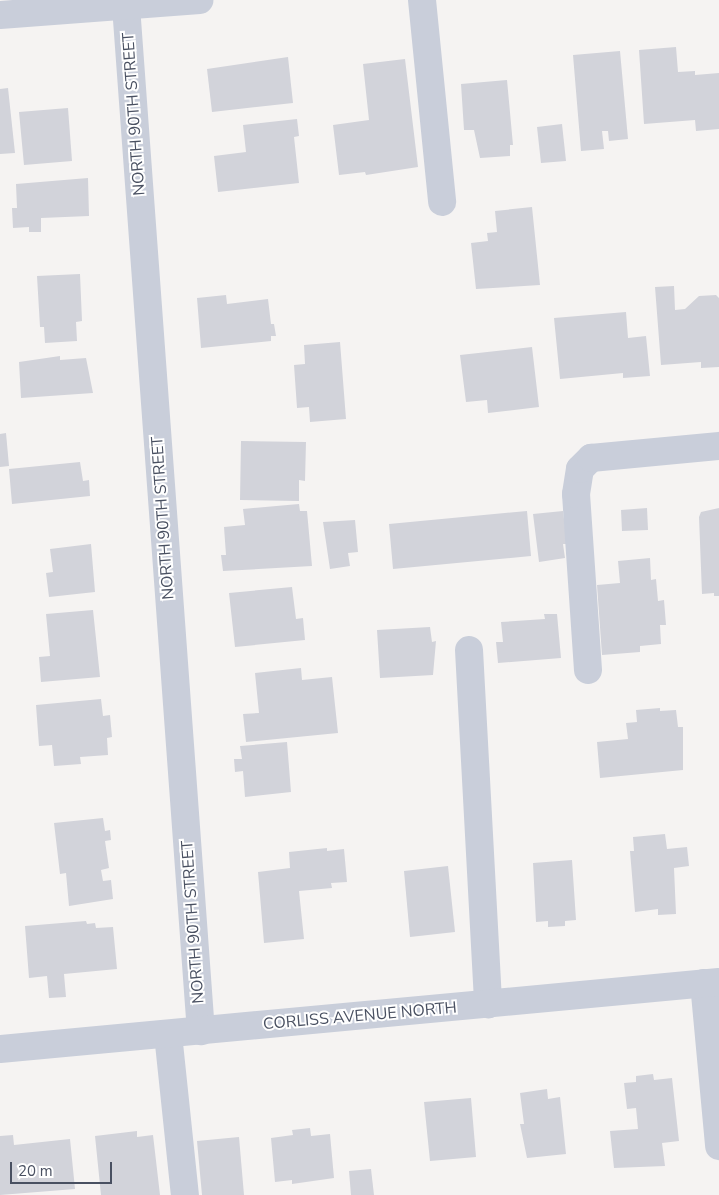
<!DOCTYPE html>
<html>
<head>
<meta charset="utf-8">
<style>
  body { margin:0 }
  #map { position:relative; width:719px; height:1195px; overflow:hidden; background:#f5f3f2; font-family:"Nunito Sans",sans-serif }
  div>[style] { position:absolute }
  .building>* { inset:0; background:#d2d3da }
  .minor>* { height:28px; margin:-14px; padding:0 14px; transform-origin:14px; border-radius:14px; background:#c9ceda }
  span { translate:-50% -50%; white-space:nowrap; text-align:center; line-height:1.15; -webkit-text-stroke:4px #fff; paint-order:stroke }
  .street-label { font-size:16px; color:#495061 }
  .scale { position:absolute; left:10px; top:1162px; width:102px; height:22px; box-sizing:border-box; border:2px solid #495061; border-top:0; padding-left:6px; font-size:15px; line-height:18px; white-space:nowrap; color:#495061; -webkit-text-stroke:4px #fff; paint-order:stroke }
</style>
</head>
<body>
<div id="map">
  <div class="building">
    <div style="clip-path:polygon(676px 47px,678px 72px,695px 71px,695px 75px,719px 73px,719px 129px,696px 131px,695px 120px,644px 124px,639px 50px)"></div>
    <div style="clip-path:polygon(620px 51px,628px 139px,609px 141px,608px 131px,602px 131px,604px 149px,581px 151px,573px 55px)"></div>
    <div style="clip-path:polygon(288px 57px,293px 103px,212px 112px,207px 69px)"></div>
    <div style="clip-path:polygon(405px 59px,418px 167px,366px 175px,365px 172px,339px 175px,333px 125px,369px 120px,363px 64px)"></div>
    <div style="clip-path:polygon(507px 80px,513px 145px,510px 145px,510px 156px,480px 158px,474px 130px,464px 130px,461px 84px)"></div>
    <div style="clip-path:polygon(8px 88px,15px 153px,0 154px,0 89px)"></div>
    <div style="clip-path:polygon(68px 108px,72px 161px,24px 165px,19px 112px)"></div>
    <div style="clip-path:polygon(297px 119px,299px 136px,294px 137px,299px 183px,218px 192px,214px 156px,246px 152px,243px 125px)"></div>
    <div style="clip-path:polygon(562px 124px,566px 161px,541px 163px,537px 127px)"></div>
    <div style="clip-path:polygon(88px 178px,89px 216px,41px 218px,41px 232px,29px 232px,29px 227px,13px 228px,12px 208px,17px 208px,16px 184px)"></div>
    <div style="clip-path:polygon(532px 207px,540px 285px,476px 289px,471px 243px,488px 241px,487px 233px,497px 232px,495px 211px)"></div>
    <div style="clip-path:polygon(80px 274px,82px 321px,76px 322px,77px 341px,45px 343px,44px 327px,40px 327px,37px 276px)"></div>
    <div style="clip-path:polygon(674px 286px,675px 310px,685px 309px,699px 296px,716px 295px,719px 298px,719px 367px,701px 368px,701px 362px,661px 365px,655px 287px)"></div>
    <div style="clip-path:polygon(226px 295px,227px 304px,268px 299px,271px 324px,274px 324px,276px 336px,271px 336px,271px 341px,201px 348px,197px 298px)"></div>
    <div style="clip-path:polygon(626px 312px,628px 338px,646px 336px,650px 376px,623px 378px,623px 373px,560px 379px,554px 318px)"></div>
    <div style="clip-path:polygon(340px 342px,346px 419px,310px 422px,309px 407px,297px 408px,294px 365px,305px 364px,304px 345px)"></div>
    <div style="clip-path:polygon(532px 347px,539px 407px,488px 413px,487px 400px,466px 402px,460px 355px)"></div>
    <div style="clip-path:polygon(60px 356px,60px 360px,86px 358px,93px 393px,21px 398px,19px 362px)"></div>
    <div style="clip-path:polygon(6px 433px,9px 466px,0 467px,0 434px)"></div>
    <div style="clip-path:polygon(241px 441px,306px 442px,305px 481px,299px 480px,299px 501px,240px 500px)"></div>
    <div style="clip-path:polygon(80px 462px,83px 481px,89px 480px,90px 496px,12px 504px,9px 469px)"></div>
    <div style="clip-path:polygon(299px 504px,300px 511px,307px 511px,312px 566px,223px 571px,221px 555px,226px 555px,224px 527px,245px 525px,243px 509px)"></div>
    <div style="clip-path:polygon(647px 508px,648px 530px,622px 531px,621px 510px)"></div>
    <div style="clip-path:polygon(719px 508px,719px 596px,714px 596px,714px 593px,702px 594px,699px 517px,701px 512px)"></div>
    <div style="clip-path:polygon(527px 511px,531px 556px,393px 569px,389px 524px)"></div>
    <div style="clip-path:polygon(563px 511px,567px 544px,563px 544px,565px 558px,539px 562px,533px 514px)"></div>
    <div style="clip-path:polygon(355px 520px,358px 552px,348px 553px,350px 566px,330px 569px,323px 522px)"></div>
    <div style="clip-path:polygon(91px 544px,95px 592px,49px 597px,46px 573px,53px 572px,50px 549px)"></div>
    <div style="clip-path:polygon(650px 558px,651px 580px,656px 579px,658px 601px,664px 600px,666px 625px,660px 625px,661px 644px,640px 646px,640px 652px,602px 655px,597px 585px,620px 583px,618px 561px)"></div>
    <div style="clip-path:polygon(292px 587px,296px 619px,303px 618px,305px 640px,235px 647px,229px 593px)"></div>
    <div style="clip-path:polygon(93px 610px,100px 677px,41px 682px,39px 657px,50px 656px,46px 614px)"></div>
    <div style="clip-path:polygon(544px 614px,557px 614px,561px 658px,498px 663px,496px 642px,503px 642px,501px 622px,545px 619px)"></div>
    <div style="clip-path:polygon(430px 627px,432px 642px,436px 641px,433px 675px,380px 678px,377px 630px)"></div>
    <div style="clip-path:polygon(301px 668px,302px 680px,332px 677px,338px 733px,246px 742px,243px 714px,259px 713px,255px 673px)"></div>
    <div style="clip-path:polygon(101px 699px,103px 716px,110px 715px,112px 737px,107px 738px,108px 755px,80px 757px,81px 764px,54px 766px,52px 745px,39px 746px,36px 705px)"></div>
    <div style="clip-path:polygon(660px 708px,660px 711px,676px 710px,678px 727px,683px 727px,683px 770px,600px 778px,597px 742px,628px 739px,626px 723px,637px 722px,636px 710px)"></div>
    <div style="clip-path:polygon(287px 742px,291px 792px,245px 797px,243px 771px,235px 772px,234px 759px,242px 759px,240px 746px)"></div>
    <div style="clip-path:polygon(103px 818px,105px 831px,110px 830px,111px 840px,105px 841px,109px 868px,101px 870px,103px 881px,111px 880px,113px 899px,69px 906px,66px 873px,60px 874px,54px 823px)"></div>
    <div style="clip-path:polygon(665px 834px,667px 849px,687px 847px,689px 866px,674px 868px,676px 914px,658px 915px,658px 909px,635px 912px,630px 851px,634px 851px,633px 837px)"></div>
    <div style="clip-path:polygon(327px 848px,327px 851px,344px 849px,347px 882px,331px 883px,332px 888px,299px 891px,304px 939px,264px 943px,258px 872px,290px 868px,289px 852px)"></div>
    <div style="clip-path:polygon(572px 860px,576px 920px,565px 921px,565px 926px,548px 927px,548px 921px,536px 922px,533px 863px)"></div>
    <div style="clip-path:polygon(448px 866px,455px 932px,410px 937px,404px 871px)"></div>
    <div style="clip-path:polygon(86px 921px,87px 924px,95px 923px,96px 928px,113px 927px,117px 969px,64px 974px,66px 997px,49px 998px,47px 976px,29px 978px,25px 926px)"></div>
    <div style="clip-path:polygon(653px 1074px,654px 1080px,672px 1078px,679px 1141px,662px 1143px,665px 1166px,614px 1168px,610px 1131px,638px 1129px,636px 1108px,627px 1109px,624px 1083px,636px 1082px,636px 1076px)"></div>
    <div style="clip-path:polygon(547px 1089px,548px 1099px,560px 1097px,566px 1154px,527px 1158px,520px 1124px,524px 1124px,520px 1093px)"></div>
    <div style="clip-path:polygon(471px 1098px,476px 1157px,430px 1161px,424px 1102px)"></div>
    <div style="clip-path:polygon(310px 1128px,311px 1136px,330px 1134px,334px 1178px,292px 1184px,292px 1180px,275px 1182px,271px 1138px,293px 1135px,292px 1130px)"></div>
    <div style="clip-path:polygon(137px 1131px,137px 1137px,153px 1135px,160px 1195px,101px 1195px,95px 1136px)"></div>
    <div style="clip-path:polygon(13px 1135px,14px 1145px,70px 1139px,75px 1189px,0 1195px,0 1136px)"></div>
    <div style="clip-path:polygon(239px 1137px,244px 1195px,202px 1195px,197px 1141px)"></div>
    <div style="clip-path:polygon(371px 1169px,374px 1195px,351px 1195px,349px 1171px)"></div>
  </div>
  <div class="minor">
    <div style="left:422px;top:0;width:203px;rotate:84.3deg"></div>
    <div style="left:126px;top:6px;width:1028px;rotate:85.82deg"></div>
    <div style="left:0;top:15px;width:200px;rotate:-4.3deg"></div>
    <div style="left:469px;top:650px;width:355px;rotate:86.9deg"></div>
    <div style="left:588px;top:670px;width:176px;rotate:-93.9deg"></div>
    <div style="left:576px;top:494px;width:25px;rotate:-81deg"></div>
    <div style="left:580px;top:469px;width:16px;rotate:-45deg"></div>
    <div style="left:591px;top:458px;width:129px;rotate:-5.4deg"></div>
    <div style="left:704px;top:983px;width:164px;rotate:84.7deg"></div>
    <div style="left:168px;top:1034px;width:162px;rotate:84deg"></div>
    <div style="left:0;top:1049px;width:722px;rotate:-5.32deg"></div>
  </div>
  <div class="street-label">
    <span style="left:134px;top:114px;rotate:-94deg">NORTH 90TH STREET</span>
    <span style="left:163px;top:518px;rotate:-94deg">NORTH 90TH STREET</span>
    <span style="left:193px;top:922px;rotate:-94deg">NORTH 90TH STREET</span>
    <span style="left:360px;top:1016px;rotate:-5deg">CORLISS AVENUE NORTH</span>
  </div>
  <div class="scale">20 m</div>
</div>
</body>
</html>
